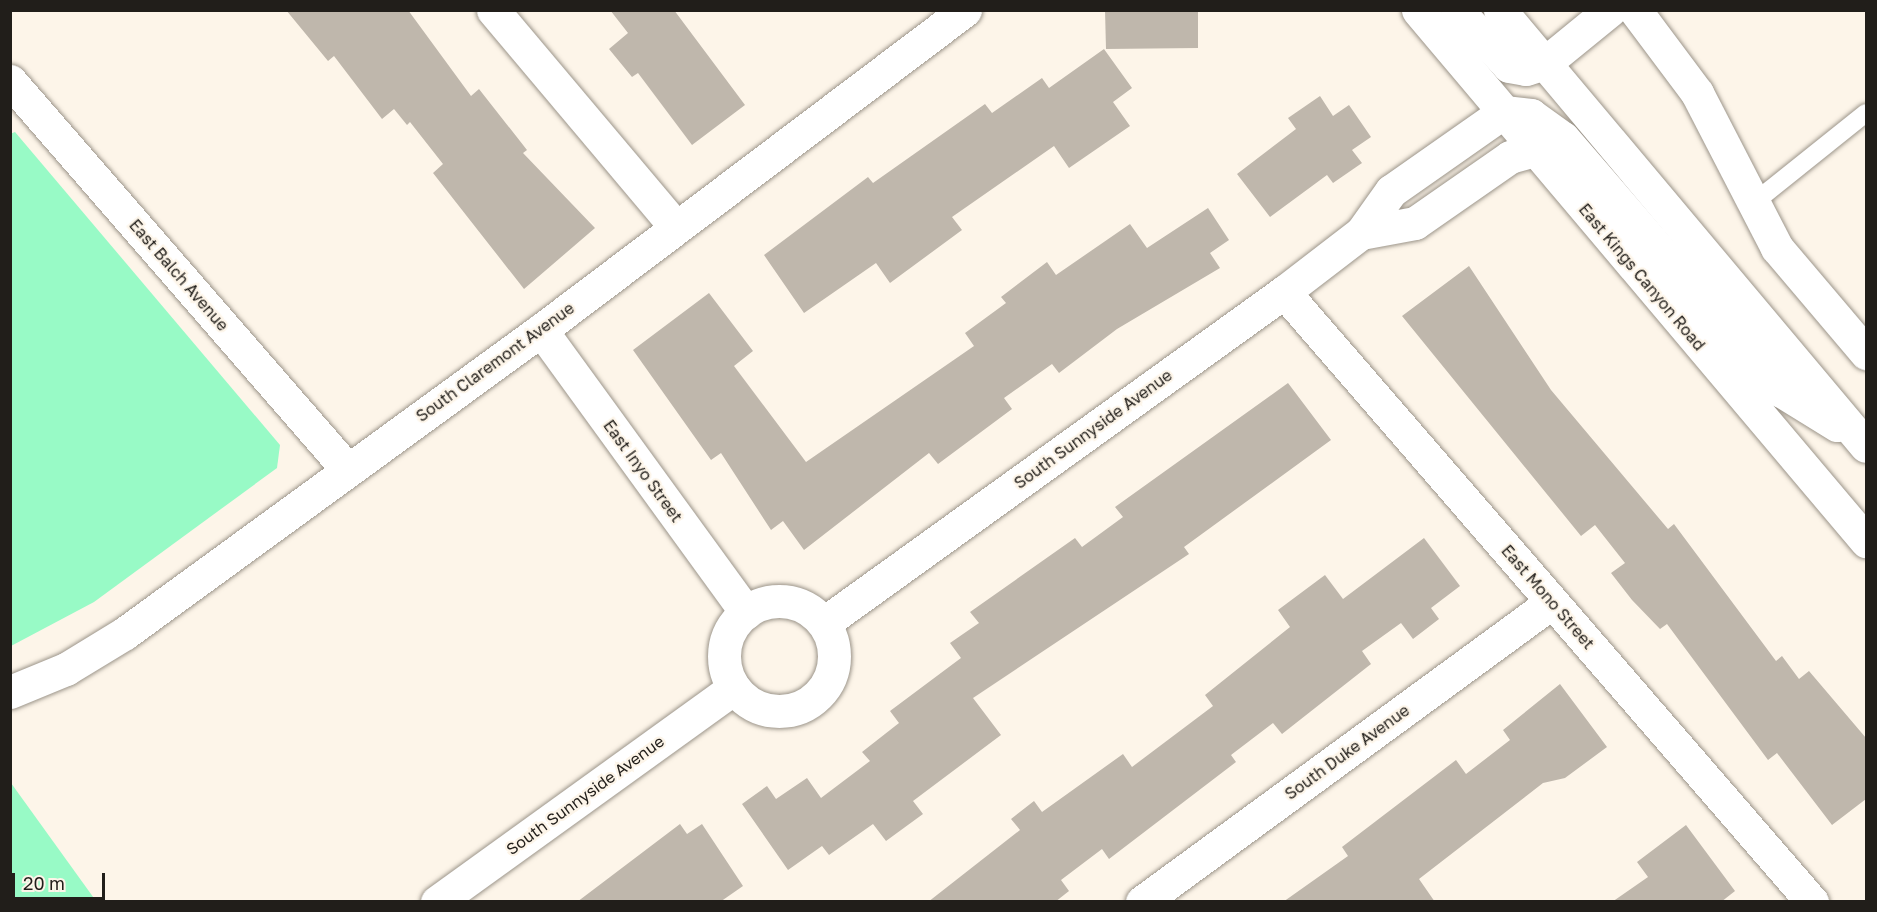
<!DOCTYPE html>
<html>
<head>
<meta charset="utf-8">
<style>
  body { margin:0 }
  #map { position:relative; width:1877px; height:912px; overflow:hidden; background:#fdf5e9; font-family:"Golos Text",sans-serif }
  div>[style] { position:absolute }
  .green>* { inset:0; background:#98fac6 }
  .building>* { inset:0; background:#bfb7ac }
  .roads { filter:drop-shadow(0 0 2px #9c958a) drop-shadow(0 0 2px #9c958a) }
  .service>* { height:18px; margin:-9px; padding:0 9px; transform-origin:9px; border-radius:9px; background:#fff }
  .minor>* { height:33px; margin:-16.5px; padding:0 16.5px; transform-origin:16.5px; border-radius:16.5px; background:#fff }
  .minor>.ring { margin:-16.5px; padding:0; box-sizing:content-box; background:none; border:33px solid #fff; border-radius:50% }
  .secondary>* { height:33px; margin:-16.5px; padding:0 16.5px; transform-origin:16.5px; border-radius:16.5px; background:#fff }
  span { translate:-50% -50%; white-space:nowrap; text-align:center; line-height:1.15; -webkit-text-stroke:4.5px #fdf5e9; paint-order:stroke }
  .street-label { font-size:16px; color:#211e1a }
  .frame { position:absolute; inset:0; border:12px solid #211e1a; pointer-events:none }
  .scale { position:absolute; left:12px; top:873px; width:93px; height:27px; box-sizing:border-box; border:3px solid #211e1a; border-top:0; padding-left:8px; font-size:18px; line-height:21px; white-space:nowrap; color:#211e1a; -webkit-text-stroke:4px #fdf5e9; paint-order:stroke }
</style>
</head>
<body>
<div id="map">
  <div class="green">
    <div style="clip-path:polygon(15px 132px,280px 445px,277px 468px,94px 602px,11px 646px,10px 134px)"></div>
    <div style="clip-path:polygon(10px 783px,11px 783px,96px 901px,11px 901px)"></div>
  </div>
  <div class="building">
    <div style="clip-path:polygon(286px 10px,408px 10px,471px 96px,479px 89px,527px 150px,523px 153px,595px 228px,524px 289px,433px 173px,443px 164px,410px 122px,407px 125px,394px 109px,382px 119px,334px 56px,328px 61px)"></div>
    <div style="clip-path:polygon(610px 10px,674px 10px,745px 105px,692px 145px,638px 73px,632px 77px,609px 49px,628px 33px)"></div>
    <div style="clip-path:polygon(1105px 10px,1198px 10px,1198px 48px,1106px 49px)"></div>
    <div style="clip-path:polygon(1104px 49px,1132px 88px,1113px 102px,1130px 126px,1069px 168px,1054px 146px,952px 217px,962px 230px,890px 283px,876px 263px,804px 313px,764px 255px,868px 177px,873px 183px,985px 104px,992px 113px,1042px 78px,1049px 88px)"></div>
    <div style="clip-path:polygon(1320px 96px,1333px 116px,1349px 105px,1371px 137px,1352px 150px,1362px 163px,1333px 183px,1327px 175px,1270px 217px,1237px 174px,1296px 129px,1288px 118px)"></div>
    <div style="clip-path:polygon(1208px 208px,1229px 240px,1210px 253px,1220px 268px,1117px 329px,1059px 373px,1052px 364px,1004px 398px,1012px 409px,938px 464px,929px 453px,804px 550px,783px 521px,771px 530px,721px 453px,711px 460px,633px 350px,709px 293px,753px 351px,734px 366px,806px 462px,974px 346px,965px 333px,1006px 303px,1001px 297px,1047px 262px,1056px 275px,1130px 224px,1147px 248px)"></div>
    <div style="clip-path:polygon(1469px 266px,1551px 390px,1668px 529px,1674px 524px,1776px 661px,1782px 656px,1799px 679px,1809px 671px,1866px 738px,1866px 799px,1832px 825px,1777px 753px,1768px 760px,1667px 624px,1660px 629px,1632px 600px,1611px 573px,1625px 563px,1595px 525px,1581px 536px,1402px 316px)"></div>
    <div style="clip-path:polygon(1288px 383px,1331px 440px,1184px 547px,1189px 554px,973px 698px,1001px 735px,913px 801px,923px 814px,886px 841px,873px 824px,829px 855px,822px 846px,788px 870px,742px 804px,767px 786px,776px 799px,807px 778px,821px 798px,870px 761px,862px 752px,899px 723px,890px 711px,961px 658px,950px 643px,979px 623px,970px 612px,1075px 538px,1082px 547px,1123px 517px,1115px 507px)"></div>
    <div style="clip-path:polygon(1424px 538px,1460px 586px,1431px 608px,1439px 619px,1413px 639px,1401px 623px,1362px 651px,1371px 664px,1282px 734px,1273px 723px,1231px 755px,1236px 762px,1109px 859px,1102px 849px,1061px 880px,1069px 891px,1055px 902px,928px 902px,1020px 830px,1011px 819px,1034px 801px,1042px 812px,1123px 754px,1132px 767px,1213px 706px,1205px 695px,1290px 627px,1278px 610px,1325px 575px,1343px 599px)"></div>
    <div style="clip-path:polygon(1560px 684px,1607px 747px,1565px 778px,1543px 783px,1419px 879px,1435px 902px,1283px 902px,1348px 856px,1342px 847px,1456px 760px,1466px 774px,1510px 740px,1503px 730px)"></div>
    <div style="clip-path:polygon(680px 824px,687px 834px,702px 824px,743px 886px,720px 902px,577px 902px)"></div>
    <div style="clip-path:polygon(1686px 825px,1735px 891px,1721px 902px,1612px 902px,1648px 877px,1637px 862px)"></div>
  </div>
  <div class="roads">
    <div class="service">
      <div style="left:1751px;top:205px;width:147px;rotate:-38.7deg"></div>
    </div>
    <div class="minor">
      <div style="left:493px;top:10px;width:284px;rotate:49.9deg"></div>
      <div style="left:1635px;top:10px;width:104px;rotate:53.2deg"></div>
      <div style="left:1697px;top:93px;width:174px;rotate:62.7deg"></div>
      <div style="left:1777px;top:248px;width:138px;rotate:49.7deg"></div>
      <div style="left:1545px;top:63px;width:84px;rotate:-39.2deg"></div>
      <div style="left:10px;top:81px;width:514px;rotate:49.02deg"></div>
      <div style="left:1361px;top:233px;width:55px;rotate:-10.5deg"></div>
      <div style="left:1415px;top:223px;width:116px;rotate:-34.8deg"></div>
      <div style="left:1510px;top:157px;width:26px;rotate:-16deg"></div>
      <div style="left:1284px;top:292px;width:807px;rotate:49.12deg"></div>
      <div style="left:541px;top:330px;width:349px;rotate:54deg"></div>
      <div class="ring" style="left:724px;top:601px;width:77px;height:77px"></div>
      <div style="left:824px;top:623px;width:567px;rotate:-35.74deg"></div>
      <div style="left:1284px;top:292px;width:97px;rotate:-37.5deg"></div>
      <div style="left:1361px;top:233px;width:52px;rotate:-54.5deg"></div>
      <div style="left:1391px;top:191px;width:138px;rotate:-35deg"></div>
      <div style="left:10px;top:692px;width:61px;rotate:-22.3deg"></div>
      <div style="left:66px;top:669px;width:69px;rotate:-31.4deg"></div>
      <div style="left:125px;top:633px;width:515px;rotate:-36.07deg"></div>
      <div style="left:541px;top:330px;width:531px;rotate:-37.04deg"></div>
      <div style="left:437px;top:902px;width:366px;rotate:-35.8deg"></div>
      <div style="left:1142px;top:902px;width:508px;rotate:-36.19deg"></div>
    </div>
    <div class="secondary">
      <div style="left:1418px;top:10px;width:695px;rotate:49.85deg"></div>
      <div style="left:1457px;top:10px;width:76px;rotate:47.1deg"></div>
      <div style="left:1509px;top:66px;width:17px;rotate:10deg"></div>
      <div style="left:1526px;top:69px;width:20px;rotate:-18deg"></div>
      <div style="left:1500px;top:10px;width:569px;rotate:49.99deg"></div>
      <div style="left:1504px;top:112px;width:27px;rotate:6deg"></div>
      <div style="left:1531px;top:115px;width:39px;rotate:36deg"></div>
      <div style="left:1563px;top:138px;width:333px;rotate:49.3deg"></div>
      <div style="left:1780px;top:390px;width:67px;rotate:31.6deg"></div>
    </div>
  </div>
  <div class="street-label">
    <span style="left:179px;top:275px;rotate:49deg">East Balch Avenue</span>
    <span style="left:1642px;top:277px;rotate:50deg">East Kings Canyon Road</span>
    <span style="left:495px;top:362px;rotate:-36deg">South Claremont Avenue</span>
    <span style="left:1093px;top:429px;rotate:-36deg">South Sunnyside Avenue</span>
    <span style="left:643px;top:471px;rotate:54deg">East Inyo Street</span>
    <span style="left:1548px;top:597px;rotate:49deg">East Mono Street</span>
    <span style="left:1347px;top:752px;rotate:-36deg">South Duke Avenue</span>
    <span style="left:585px;top:795px;rotate:-36deg">South Sunnyside Avenue</span>
  </div>
  <div class="frame"></div>
  <div class="scale">20 m</div>
</div>
</body>
</html>
